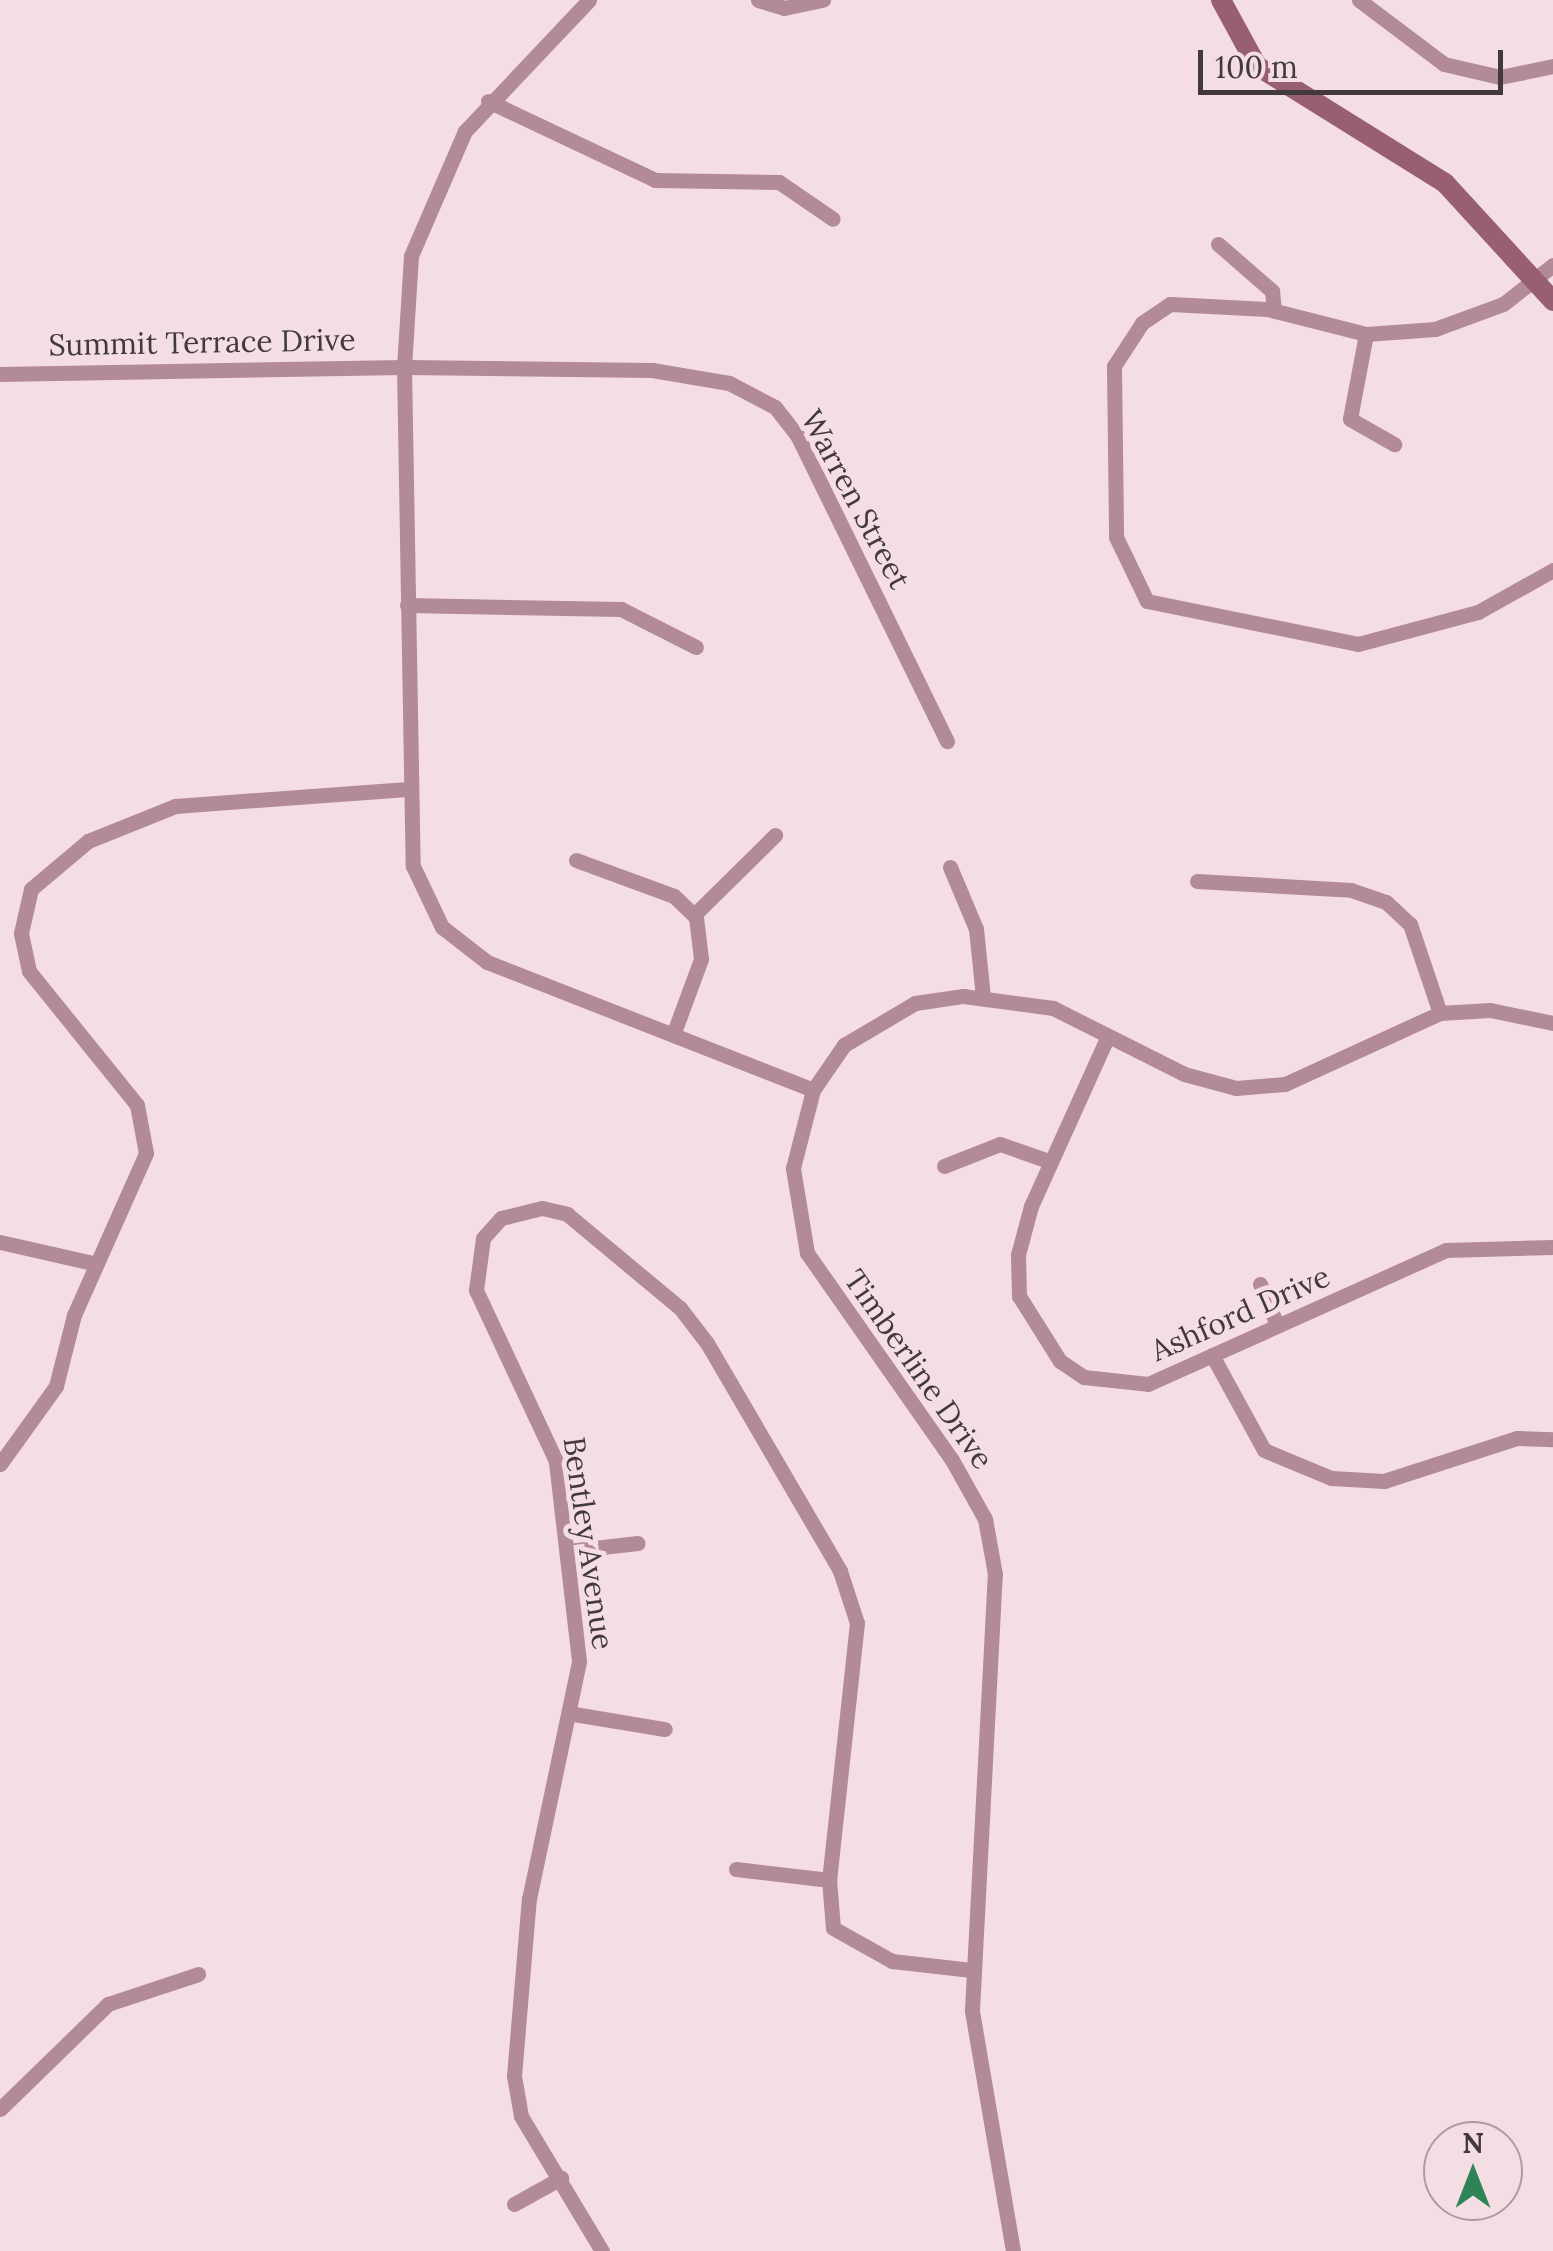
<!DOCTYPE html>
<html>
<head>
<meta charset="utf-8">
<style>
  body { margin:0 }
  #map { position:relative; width:1553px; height:2251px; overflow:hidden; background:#f5dde4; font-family:Lora,serif }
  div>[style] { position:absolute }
  .street>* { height:15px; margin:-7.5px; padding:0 7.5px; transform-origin:7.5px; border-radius:7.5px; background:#b38a97 }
  .secondary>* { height:20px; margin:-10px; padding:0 10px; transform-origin:10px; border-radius:10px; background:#985f72 }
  span { translate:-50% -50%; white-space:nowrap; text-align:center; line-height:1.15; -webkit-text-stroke:10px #f5dde4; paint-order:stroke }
  .street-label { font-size:30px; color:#42393b }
  .north { position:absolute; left:1423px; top:2121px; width:100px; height:100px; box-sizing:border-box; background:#f5dde4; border:2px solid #ad9ba0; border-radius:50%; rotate:0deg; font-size:28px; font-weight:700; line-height:40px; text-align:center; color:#42393b }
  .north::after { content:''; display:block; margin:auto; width:35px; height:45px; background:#2e8357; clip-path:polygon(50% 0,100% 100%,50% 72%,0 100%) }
  .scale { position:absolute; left:1198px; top:50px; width:305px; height:45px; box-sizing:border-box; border:5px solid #42393b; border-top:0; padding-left:12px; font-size:30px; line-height:35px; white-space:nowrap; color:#42393b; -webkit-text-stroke:8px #f5dde4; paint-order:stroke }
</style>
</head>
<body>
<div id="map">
  <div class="street">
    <div style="left:589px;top:0;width:180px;rotate:133.4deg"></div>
    <div style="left:465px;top:131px;width:136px;rotate:113.4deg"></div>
    <div style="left:411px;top:256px;width:111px;rotate:93.6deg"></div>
    <div style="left:404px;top:367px;width:499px;rotate:89deg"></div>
    <div style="left:413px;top:866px;width:68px;rotate:64.6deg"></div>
    <div style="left:442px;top:927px;width:57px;rotate:37.9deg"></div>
    <div style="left:487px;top:962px;width:350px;rotate:21.4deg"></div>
    <div style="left:758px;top:0;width:27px;rotate:17deg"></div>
    <div style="left:784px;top:8px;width:40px;rotate:-12deg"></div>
    <div style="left:1359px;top:0;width:106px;rotate:37deg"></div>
    <div style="left:1444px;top:64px;width:57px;rotate:13.1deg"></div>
    <div style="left:1500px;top:77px;width:54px;rotate:-11.7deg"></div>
    <div style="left:488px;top:101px;width:185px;rotate:25.3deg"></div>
    <div style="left:655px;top:180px;width:124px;rotate:0.9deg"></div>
    <div style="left:779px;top:182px;width:65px;rotate:34.4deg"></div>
    <div style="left:1218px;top:244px;width:72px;rotate:41deg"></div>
    <div style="left:1272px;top:291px;width:20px;rotate:84deg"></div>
    <div style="left:1553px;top:265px;width:63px;rotate:142deg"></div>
    <div style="left:1503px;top:304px;width:72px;rotate:159.8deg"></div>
    <div style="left:1435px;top:329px;width:69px;rotate:175.9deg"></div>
    <div style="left:1366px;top:334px;width:102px;rotate:-165.8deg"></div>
    <div style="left:1267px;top:309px;width:97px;rotate:-177deg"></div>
    <div style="left:1170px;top:304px;width:34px;rotate:146deg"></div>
    <div style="left:1142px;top:323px;width:51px;rotate:123.1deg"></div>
    <div style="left:1114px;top:366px;width:171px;rotate:89.3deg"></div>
    <div style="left:1116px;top:537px;width:71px;rotate:64.2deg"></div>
    <div style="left:1147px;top:601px;width:215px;rotate:11.5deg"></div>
    <div style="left:1358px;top:644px;width:124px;rotate:-14.9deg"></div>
    <div style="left:1478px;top:612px;width:86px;rotate:-29.2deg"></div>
    <div style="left:1366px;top:334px;width:86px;rotate:100.7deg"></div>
    <div style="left:1350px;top:419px;width:51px;rotate:29.6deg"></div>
    <div style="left:0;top:374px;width:404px;rotate:-1deg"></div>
    <div style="left:404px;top:367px;width:248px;rotate:0.7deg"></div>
    <div style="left:652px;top:370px;width:78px;rotate:9.6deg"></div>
    <div style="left:729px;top:383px;width:52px;rotate:27.6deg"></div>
    <div style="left:775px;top:407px;width:36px;rotate:52deg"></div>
    <div style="left:797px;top:435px;width:341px;rotate:63.9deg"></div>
    <div style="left:407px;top:605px;width:214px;rotate:1.1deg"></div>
    <div style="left:621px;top:609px;width:84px;rotate:26.9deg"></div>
    <div style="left:576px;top:860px;width:104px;rotate:20.2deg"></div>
    <div style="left:674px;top:896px;width:30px;rotate:44deg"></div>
    <div style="left:696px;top:917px;width:42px;rotate:83.2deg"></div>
    <div style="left:701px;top:959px;width:81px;rotate:110.2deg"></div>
    <div style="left:950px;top:867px;width:67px;rotate:67.2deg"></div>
    <div style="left:976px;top:929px;width:68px;rotate:84.1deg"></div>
    <div style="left:1197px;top:881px;width:154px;rotate:3.3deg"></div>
    <div style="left:1351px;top:890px;width:37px;rotate:19deg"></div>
    <div style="left:1386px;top:902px;width:33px;rotate:43deg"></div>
    <div style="left:1410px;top:924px;width:94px;rotate:71.4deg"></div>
    <div style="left:694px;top:915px;width:114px;rotate:-44.6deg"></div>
    <div style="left:1107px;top:1038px;width:184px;rotate:114.3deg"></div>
    <div style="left:1031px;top:1206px;width:51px;rotate:104.9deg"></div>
    <div style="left:1018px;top:1255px;width:41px;rotate:88.6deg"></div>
    <div style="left:1019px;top:1296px;width:77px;rotate:57.8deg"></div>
    <div style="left:1060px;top:1361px;width:29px;rotate:34deg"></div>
    <div style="left:1084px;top:1377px;width:64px;rotate:6.2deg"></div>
    <div style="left:1148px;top:1384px;width:327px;rotate:-24.2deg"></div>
    <div style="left:1446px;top:1250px;width:107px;rotate:-1.6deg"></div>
    <div style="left:944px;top:1166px;width:60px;rotate:-21.4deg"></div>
    <div style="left:1000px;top:1144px;width:54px;rotate:19.4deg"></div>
    <div style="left:0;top:1242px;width:99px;rotate:12.8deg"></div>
    <div style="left:1260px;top:1284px;width:44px;rotate:67.5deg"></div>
    <div style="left:1212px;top:1355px;width:108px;rotate:61.3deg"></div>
    <div style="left:1264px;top:1450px;width:73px;rotate:22.7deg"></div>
    <div style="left:1331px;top:1478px;width:53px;rotate:3.2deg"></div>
    <div style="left:1384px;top:1481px;width:140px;rotate:-17.9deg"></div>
    <div style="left:1517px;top:1438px;width:36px;rotate:2deg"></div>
    <div style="left:0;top:1464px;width:96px;rotate:-54.3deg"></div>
    <div style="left:56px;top:1386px;width:73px;rotate:-75.8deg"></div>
    <div style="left:74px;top:1315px;width:177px;rotate:-66deg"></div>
    <div style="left:146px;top:1153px;width:49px;rotate:-100.6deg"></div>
    <div style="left:137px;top:1105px;width:172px;rotate:-128.9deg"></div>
    <div style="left:29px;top:971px;width:39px;rotate:-102deg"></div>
    <div style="left:21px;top:933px;width:45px;rotate:-77.2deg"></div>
    <div style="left:31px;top:889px;width:75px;rotate:-40.1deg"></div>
    <div style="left:88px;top:841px;width:94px;rotate:-21.9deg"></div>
    <div style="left:175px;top:806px;width:233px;rotate:-4.2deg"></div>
    <div style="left:568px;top:1551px;width:70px;rotate:-6.5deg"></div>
    <div style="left:574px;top:1714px;width:92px;rotate:9.4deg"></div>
    <div style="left:736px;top:1869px;width:94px;rotate:6.7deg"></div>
    <div style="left:0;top:2109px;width:151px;rotate:-44.2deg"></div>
    <div style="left:108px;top:2004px;width:95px;rotate:-18.4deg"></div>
    <div style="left:514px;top:2204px;width:54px;rotate:-29deg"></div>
    <div style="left:602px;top:2251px;width:157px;rotate:-121deg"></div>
    <div style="left:521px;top:2116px;width:41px;rotate:-99.9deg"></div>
    <div style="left:514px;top:2076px;width:178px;rotate:-85.2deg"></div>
    <div style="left:529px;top:1899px;width:243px;rotate:-78.1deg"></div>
    <div style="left:579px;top:1661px;width:201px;rotate:-96.6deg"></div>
    <div style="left:556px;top:1461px;width:189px;rotate:-115.1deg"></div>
    <div style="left:476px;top:1290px;width:52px;rotate:-82.3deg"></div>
    <div style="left:483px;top:1238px;width:27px;rotate:-48deg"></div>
    <div style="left:501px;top:1218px;width:42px;rotate:-13.7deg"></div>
    <div style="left:542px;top:1208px;width:26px;rotate:13deg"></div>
    <div style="left:567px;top:1214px;width:147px;rotate:39.8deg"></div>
    <div style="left:680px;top:1308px;width:44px;rotate:52.4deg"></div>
    <div style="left:707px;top:1343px;width:264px;rotate:59.7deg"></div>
    <div style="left:840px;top:1571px;width:55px;rotate:71.9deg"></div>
    <div style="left:857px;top:1623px;width:259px;rotate:96.2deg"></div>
    <div style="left:829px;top:1880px;width:48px;rotate:85.2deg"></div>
    <div style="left:833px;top:1928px;width:68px;rotate:29.2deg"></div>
    <div style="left:892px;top:1961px;width:80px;rotate:6.5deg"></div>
    <div style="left:1013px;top:2251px;width:244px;rotate:-99.7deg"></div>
    <div style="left:972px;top:2010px;width:437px;rotate:-87deg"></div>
    <div style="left:995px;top:1574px;width:56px;rotate:-100.3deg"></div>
    <div style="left:985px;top:1519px;width:68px;rotate:-119.2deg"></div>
    <div style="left:952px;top:1460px;width:253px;rotate:-125deg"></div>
    <div style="left:807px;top:1253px;width:86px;rotate:-99.4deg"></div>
    <div style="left:793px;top:1168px;width:81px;rotate:-75.6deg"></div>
    <div style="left:813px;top:1090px;width:55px;rotate:-55.4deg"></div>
    <div style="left:844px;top:1045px;width:82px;rotate:-30.6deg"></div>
    <div style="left:915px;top:1003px;width:49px;rotate:-8.3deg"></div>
    <div style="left:963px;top:996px;width:91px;rotate:7.6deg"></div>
    <div style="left:1053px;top:1008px;width:147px;rotate:26.7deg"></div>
    <div style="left:1184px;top:1074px;width:54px;rotate:15.1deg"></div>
    <div style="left:1236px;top:1088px;width:49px;rotate:-4.7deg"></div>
    <div style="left:1285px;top:1084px;width:170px;rotate:-24.6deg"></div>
    <div style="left:1440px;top:1013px;width:50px;rotate:-3.4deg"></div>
    <div style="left:1490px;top:1010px;width:64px;rotate:11.7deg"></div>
  </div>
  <div class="secondary">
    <div style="left:1221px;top:0;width:75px;rotate:61.4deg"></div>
    <div style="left:1257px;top:66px;width:221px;rotate:31.9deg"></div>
    <div style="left:1445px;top:183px;width:160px;rotate:47.5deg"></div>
  </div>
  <div class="street-label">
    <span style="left:202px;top:342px;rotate:-1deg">Summit Terrace Drive</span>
    <span style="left:856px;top:499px;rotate:62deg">Warren Street</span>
    <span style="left:1240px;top:1313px;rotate:-24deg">Ashford Drive</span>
    <span style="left:919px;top:1369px;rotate:55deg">Timberline Drive</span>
    <span style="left:589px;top:1543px;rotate:82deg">Bentley Avenue</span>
  </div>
  <div class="north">N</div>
  <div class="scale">100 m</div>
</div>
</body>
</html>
